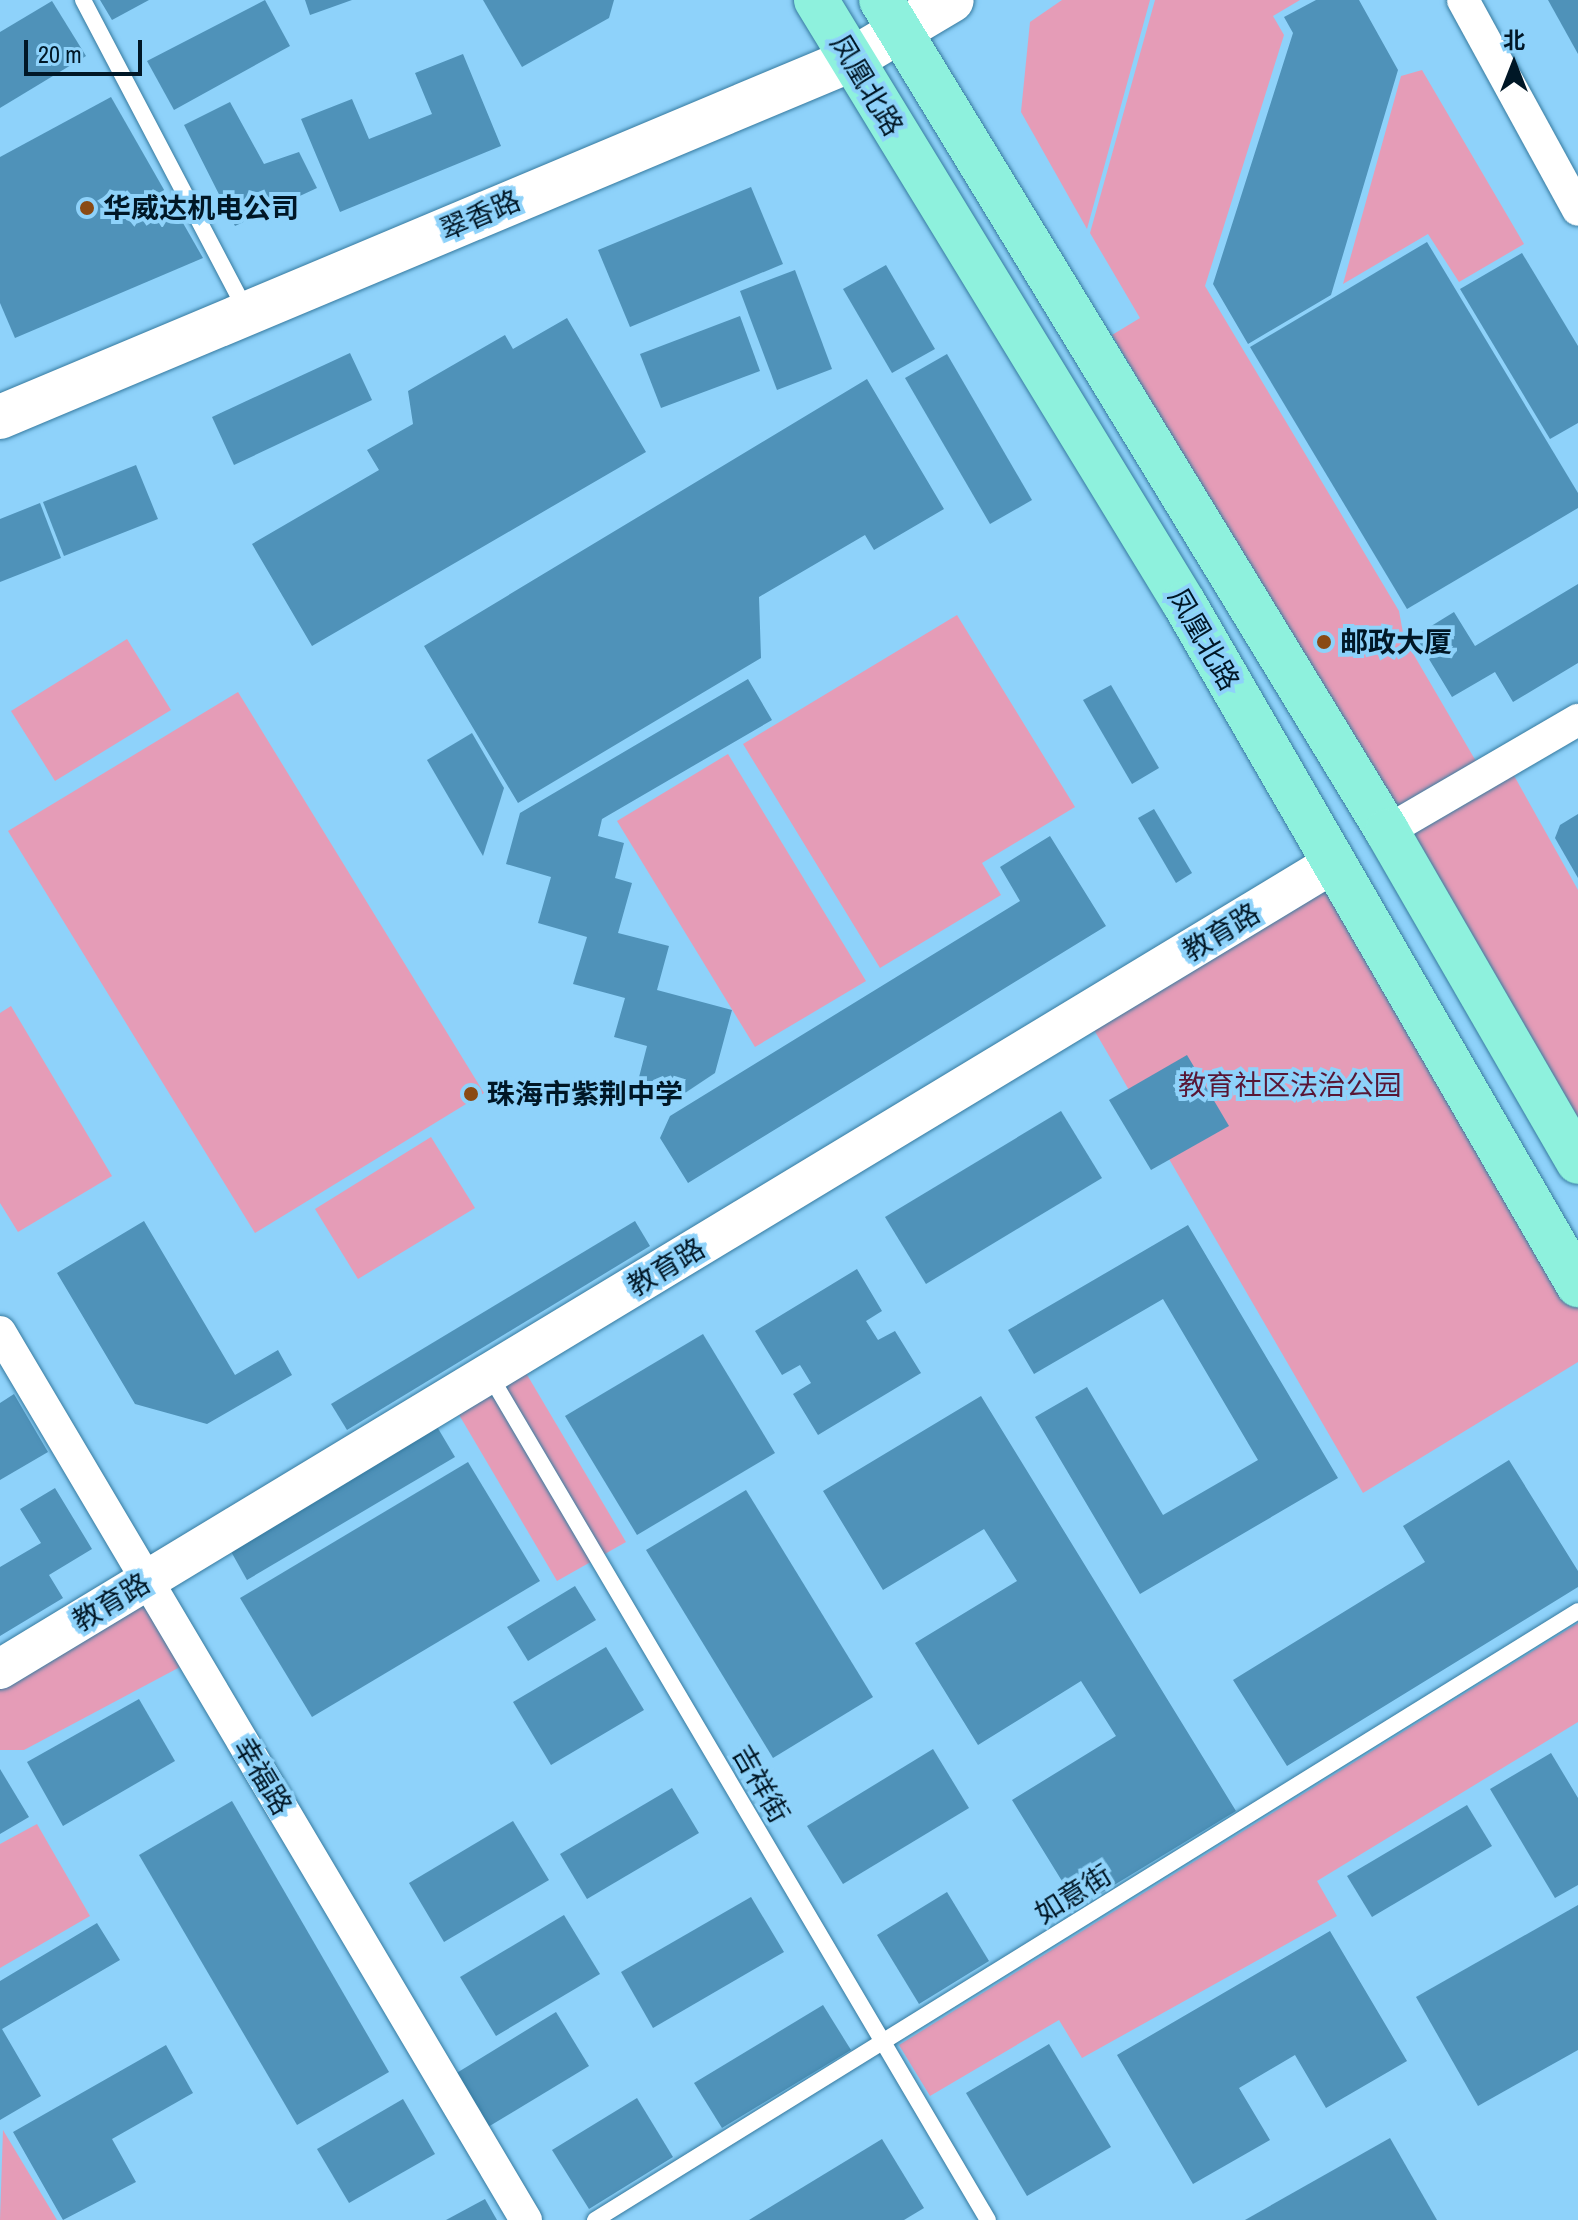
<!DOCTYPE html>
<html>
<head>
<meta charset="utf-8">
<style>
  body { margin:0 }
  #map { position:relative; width:1578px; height:2220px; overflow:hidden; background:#8ed2fa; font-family:"Archivo Narrow","Noto Sans SC",sans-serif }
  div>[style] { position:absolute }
  .green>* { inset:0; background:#e59cb7 }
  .building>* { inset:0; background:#4f92b9 }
  .roads { filter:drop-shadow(0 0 2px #367a9f) drop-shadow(0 0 2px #367a9f) }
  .service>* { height:16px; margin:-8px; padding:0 8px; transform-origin:8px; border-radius:8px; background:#fff }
  .minor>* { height:32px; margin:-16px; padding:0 16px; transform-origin:16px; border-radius:16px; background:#fff }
  .tertiary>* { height:40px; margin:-20px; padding:0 20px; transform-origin:20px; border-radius:20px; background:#fff }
  .secondary>* { height:44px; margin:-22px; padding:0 22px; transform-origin:22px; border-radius:22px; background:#fff }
  .primary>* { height:44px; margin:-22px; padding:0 22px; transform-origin:22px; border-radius:22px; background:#8ef1dd }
  .dots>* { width:22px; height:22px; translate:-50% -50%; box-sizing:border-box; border:4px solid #8ed2fa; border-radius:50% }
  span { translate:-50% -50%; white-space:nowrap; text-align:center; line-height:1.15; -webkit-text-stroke:8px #8ed2fa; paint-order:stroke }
  .street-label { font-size:28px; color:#001726 }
  .poi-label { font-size:28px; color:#001726; font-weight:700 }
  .left { translate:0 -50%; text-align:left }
  .park-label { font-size:28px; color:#581635 }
  .north { position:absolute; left:1474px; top:24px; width:80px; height:80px; -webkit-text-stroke:6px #8ed2fa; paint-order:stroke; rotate:0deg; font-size:22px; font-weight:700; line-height:32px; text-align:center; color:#001726 }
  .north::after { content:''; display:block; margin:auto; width:28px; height:36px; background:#001726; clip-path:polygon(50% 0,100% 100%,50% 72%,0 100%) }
  .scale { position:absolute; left:24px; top:40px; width:118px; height:36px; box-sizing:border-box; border:4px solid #001726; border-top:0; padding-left:10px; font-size:24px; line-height:28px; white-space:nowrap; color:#001726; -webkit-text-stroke:6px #8ed2fa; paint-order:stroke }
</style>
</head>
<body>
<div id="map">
  <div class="green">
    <div style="clip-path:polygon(1062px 0,1150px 0,1087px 229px,1021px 112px,1030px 22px)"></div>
    <div style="clip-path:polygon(1155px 0,1300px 0,1273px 16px,1284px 35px,1205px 286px,1399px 611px,1404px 638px,1477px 763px,1392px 812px,1112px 335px,1140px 318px,1090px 233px)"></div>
    <div style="clip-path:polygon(1422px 70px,1524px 244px,1459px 282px,1428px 234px,1343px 284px,1401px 76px)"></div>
    <div style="clip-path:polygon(957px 615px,1075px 807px,982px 863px,1001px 895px,880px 968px,743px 744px)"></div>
    <div style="clip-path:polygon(127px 639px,171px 710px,55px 781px,11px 711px)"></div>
    <div style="clip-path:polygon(238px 692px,484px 1093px,255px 1233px,8px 831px)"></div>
    <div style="clip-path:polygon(728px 754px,866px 981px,755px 1047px,617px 821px)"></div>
    <div style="clip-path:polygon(1512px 772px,1578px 890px,1578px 1141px,1403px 835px)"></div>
    <div style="clip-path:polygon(1328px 870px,1578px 1303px,1578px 1362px,1363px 1493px,1086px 1016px)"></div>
    <div style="clip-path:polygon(11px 1006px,112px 1176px,18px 1232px,0 1203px,0 1013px)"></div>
    <div style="clip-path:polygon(431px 1137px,475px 1208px,358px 1279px,315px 1209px)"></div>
    <div style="clip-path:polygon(526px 1373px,626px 1542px,557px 1581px,458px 1413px)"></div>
    <div style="clip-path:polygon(141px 1599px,180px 1667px,24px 1750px,0 1750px,0 1682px)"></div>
    <div style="clip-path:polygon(1578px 1623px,1578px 1722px,1317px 1881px,1337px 1916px,1082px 2058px,1059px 2020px,930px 2096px,899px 2045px)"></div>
    <div style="clip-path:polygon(37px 1824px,90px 1916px,0 1968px,0 1844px)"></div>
    <div style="clip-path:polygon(3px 2130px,57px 2220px,0 2220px)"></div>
  </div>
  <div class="building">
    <div style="clip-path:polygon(100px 0,149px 0,112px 20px)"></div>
    <div style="clip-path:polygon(265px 0,290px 46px,174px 110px,147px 61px)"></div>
    <div style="clip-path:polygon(305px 0,352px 0,310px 15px)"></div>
    <div style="clip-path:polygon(483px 0,614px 0,609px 18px,522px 67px)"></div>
    <div style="clip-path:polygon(1316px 0,1359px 0,1398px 70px,1331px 295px,1248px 344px,1213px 284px,1293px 33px,1284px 17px)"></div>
    <div style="clip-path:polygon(1548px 0,1578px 0,1578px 54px)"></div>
    <div style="clip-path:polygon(52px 1px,86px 56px,0 108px,0 32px)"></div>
    <div style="clip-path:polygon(463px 54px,501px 146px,340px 212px,301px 119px,352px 99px,369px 139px,432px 114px,415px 73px)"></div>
    <div style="clip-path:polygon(111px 97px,203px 258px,15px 338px,0 303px,0 157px)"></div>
    <div style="clip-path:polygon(230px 102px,264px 164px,299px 152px,317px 188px,235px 226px,184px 125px)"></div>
    <div style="clip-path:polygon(751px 187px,783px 264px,630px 327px,598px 250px)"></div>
    <div style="clip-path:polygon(1427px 242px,1578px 493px,1578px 508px,1407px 609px,1250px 347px)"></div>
    <div style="clip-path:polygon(1522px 253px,1578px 346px,1578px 423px,1550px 439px,1460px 289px)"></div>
    <div style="clip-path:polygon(886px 265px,935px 349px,892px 373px,843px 289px)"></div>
    <div style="clip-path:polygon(795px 270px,832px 369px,777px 390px,740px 291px)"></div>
    <div style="clip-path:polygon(740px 316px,760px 371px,661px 408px,640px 354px)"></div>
    <div style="clip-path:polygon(567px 318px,646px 452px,312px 646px,252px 544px,379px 470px,367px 450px,413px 424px,408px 391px,505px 335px,513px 349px)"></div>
    <div style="clip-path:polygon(350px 353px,372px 400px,234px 465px,212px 417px)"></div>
    <div style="clip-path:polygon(947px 354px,1032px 500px,990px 524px,905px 378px)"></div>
    <div style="clip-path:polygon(867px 379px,944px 509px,874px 550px,865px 535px,759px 597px,761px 658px,518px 803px,424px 646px)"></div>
    <div style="clip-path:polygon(136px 465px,158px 519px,64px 556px,43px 502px)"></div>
    <div style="clip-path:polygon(40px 503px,61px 558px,0 582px,0 519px)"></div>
    <div style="clip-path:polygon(1578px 584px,1578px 663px,1513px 702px,1495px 672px,1452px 697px,1415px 636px,1454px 612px,1475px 646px)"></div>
    <div style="clip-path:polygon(748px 679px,772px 720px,602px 819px,598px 836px,624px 843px,615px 878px,632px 883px,618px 933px,669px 946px,657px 990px,732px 1010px,715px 1073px,667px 1105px,637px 1085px,647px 1046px,614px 1037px,625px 998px,573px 984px,587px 937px,538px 923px,551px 877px,506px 864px,520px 813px)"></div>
    <div style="clip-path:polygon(1111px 685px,1159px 768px,1132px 784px,1083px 700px)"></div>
    <div style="clip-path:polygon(472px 733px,504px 788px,483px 856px,427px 760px)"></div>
    <div style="clip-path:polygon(1154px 809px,1192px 873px,1176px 883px,1138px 818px)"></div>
    <div style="clip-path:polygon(1578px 814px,1578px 878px,1555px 838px,1560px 825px)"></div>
    <div style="clip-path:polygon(1050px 836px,1106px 926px,688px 1183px,660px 1138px,670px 1116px,1020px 901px,1000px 867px)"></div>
    <div style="clip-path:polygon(1187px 1055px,1229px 1126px,1151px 1170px,1109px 1100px)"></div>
    <div style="clip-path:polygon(1061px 1111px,1102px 1178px,926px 1284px,885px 1217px)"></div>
    <div style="clip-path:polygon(144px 1221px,235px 1375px,278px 1350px,292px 1375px,207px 1424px,135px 1404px,57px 1273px)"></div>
    <div style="clip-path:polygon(635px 1221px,650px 1246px,347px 1430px,331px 1404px)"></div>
    <div style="clip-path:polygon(1188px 1225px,1338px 1478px,1140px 1594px,1035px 1417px,1087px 1387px,1163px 1515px,1258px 1460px,1163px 1299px,1034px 1374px,1008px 1330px)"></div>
    <div style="clip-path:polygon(857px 1269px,882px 1311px,866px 1321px,878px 1340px,895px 1331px,921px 1373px,818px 1435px,793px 1394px,811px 1383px,800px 1365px,782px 1375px,755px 1331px)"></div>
    <div style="clip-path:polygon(703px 1334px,775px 1453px,637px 1535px,565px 1416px)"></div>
    <div style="clip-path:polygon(14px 1394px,48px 1452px,0 1480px,0 1403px)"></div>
    <div style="clip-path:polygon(981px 1396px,1236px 1811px,1078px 1907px,1012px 1800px,1116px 1736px,1081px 1681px,978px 1745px,915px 1643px,1017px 1581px,984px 1529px,883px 1590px,823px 1491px)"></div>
    <div style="clip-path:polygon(436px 1425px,455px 1457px,247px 1580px,229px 1548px)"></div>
    <div style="clip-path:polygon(1509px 1460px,1578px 1571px,1578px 1587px,1287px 1766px,1233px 1680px,1425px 1562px,1403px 1526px)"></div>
    <div style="clip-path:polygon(468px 1462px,540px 1581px,312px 1717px,240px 1598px)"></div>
    <div style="clip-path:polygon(55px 1488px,92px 1549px,49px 1575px,63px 1598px,0 1636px,0 1567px,41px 1543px,20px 1509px)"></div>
    <div style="clip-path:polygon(746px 1490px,873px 1697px,773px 1758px,646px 1550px)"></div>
    <div style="clip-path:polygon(575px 1586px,596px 1620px,528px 1661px,507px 1627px)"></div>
    <div style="clip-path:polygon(606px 1647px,644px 1710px,551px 1765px,513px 1702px)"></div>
    <div style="clip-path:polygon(139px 1699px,175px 1761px,63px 1826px,27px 1762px)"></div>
    <div style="clip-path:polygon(933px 1749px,969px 1808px,843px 1884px,807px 1826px)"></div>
    <div style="clip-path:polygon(1551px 1753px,1578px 1798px,1578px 1885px,1555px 1898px,1490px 1789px)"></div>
    <div style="clip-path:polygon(0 1769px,29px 1817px,0 1834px)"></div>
    <div style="clip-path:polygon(672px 1788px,699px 1833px,587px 1899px,560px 1854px)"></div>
    <div style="clip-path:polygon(232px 1801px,389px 2072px,297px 2125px,139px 1855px)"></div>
    <div style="clip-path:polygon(1467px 1805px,1492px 1846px,1372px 1917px,1347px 1876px)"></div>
    <div style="clip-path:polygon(513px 1821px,549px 1880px,444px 1942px,409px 1883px)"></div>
    <div style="clip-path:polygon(947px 1892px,989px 1961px,919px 2004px,877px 1935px)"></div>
    <div style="clip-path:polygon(751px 1897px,784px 1952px,653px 2028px,621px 1972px)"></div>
    <div style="clip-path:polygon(1578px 1905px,1578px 2050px,1478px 2106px,1416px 1997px)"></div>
    <div style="clip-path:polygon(564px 1915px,600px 1974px,496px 2036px,460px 1977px)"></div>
    <div style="clip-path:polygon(97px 1923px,120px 1960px,2px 2029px,41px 2096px,0 2120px,0 1981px)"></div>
    <div style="clip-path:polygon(1330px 1931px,1407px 2061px,1326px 2108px,1295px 2055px,1239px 2088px,1270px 2140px,1193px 2184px,1117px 2055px)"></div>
    <div style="clip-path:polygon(823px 2005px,851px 2050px,722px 2128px,694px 2083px)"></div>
    <div style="clip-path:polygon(556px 2012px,589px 2066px,488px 2127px,455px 2074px)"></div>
    <div style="clip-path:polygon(1049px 2044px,1111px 2147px,1027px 2196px,966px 2093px)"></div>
    <div style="clip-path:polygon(166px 2045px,193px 2093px,112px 2139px,136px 2182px,63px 2220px,13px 2132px)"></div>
    <div style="clip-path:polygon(637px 2098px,673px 2157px,589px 2209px,552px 2150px)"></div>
    <div style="clip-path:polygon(403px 2099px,435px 2154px,349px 2203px,317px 2149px)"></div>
    <div style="clip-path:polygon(1390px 2138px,1437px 2220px,1245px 2220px)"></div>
    <div style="clip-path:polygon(882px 2139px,924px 2208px,904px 2220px,749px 2220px)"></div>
    <div style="clip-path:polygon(485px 2199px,497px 2220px,446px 2220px)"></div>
  </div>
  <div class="roads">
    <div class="service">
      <div style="left:83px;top:0;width:351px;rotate:62.3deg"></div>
      <div style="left:489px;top:1374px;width:982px;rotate:59.47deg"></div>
      <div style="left:595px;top:2220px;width:1156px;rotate:-31.78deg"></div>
    </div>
    <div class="minor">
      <div style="left:1463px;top:0;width:239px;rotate:61.3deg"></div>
      <div style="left:1387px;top:831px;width:221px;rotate:-30.2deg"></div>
      <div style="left:0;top:1332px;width:1032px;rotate:59.36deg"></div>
    </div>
    <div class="tertiary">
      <div style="left:0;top:1669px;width:1556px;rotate:-31.15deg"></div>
    </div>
    <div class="secondary">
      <div style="left:0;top:417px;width:923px;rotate:-22.76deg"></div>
      <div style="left:851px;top:60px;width:117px;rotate:-30.7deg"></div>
    </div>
    <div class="primary">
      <div style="left:816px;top:0;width:706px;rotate:58.61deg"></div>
      <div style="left:1184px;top:603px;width:788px;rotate:59.98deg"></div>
      <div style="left:881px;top:0;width:973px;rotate:58.66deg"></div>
      <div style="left:1387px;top:831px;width:382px;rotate:60deg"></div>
    </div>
  </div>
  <div class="dots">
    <div style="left:87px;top:208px;background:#8a4a13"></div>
    <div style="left:1324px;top:642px;background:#8a4a13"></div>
    <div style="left:471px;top:1094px;background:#8a4a13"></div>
  </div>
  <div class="street-label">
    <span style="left:867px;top:85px;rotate:59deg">凤凰北路</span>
    <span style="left:480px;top:215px;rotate:-23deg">翠香路</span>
    <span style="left:1204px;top:639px;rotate:60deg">凤凰北路</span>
    <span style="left:1221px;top:932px;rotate:-31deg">教育路</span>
    <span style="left:666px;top:1267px;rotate:-31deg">教育路</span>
    <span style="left:111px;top:1602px;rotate:-31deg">教育路</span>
    <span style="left:263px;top:1776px;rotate:59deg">幸福路</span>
    <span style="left:761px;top:1784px;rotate:60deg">吉祥街</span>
    <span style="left:1073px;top:1894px;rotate:-32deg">如意街</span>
  </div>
  <div class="poi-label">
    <span class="left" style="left:103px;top:208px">华威达机电公司</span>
    <span class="left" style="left:1340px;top:642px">邮政大厦</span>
    <span class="left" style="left:487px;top:1094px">珠海市紫荆中学</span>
  </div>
  <div class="park-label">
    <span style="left:1290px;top:1085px">教育社区法治公园</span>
  </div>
  <div class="north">北</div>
  <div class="scale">20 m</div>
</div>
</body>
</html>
